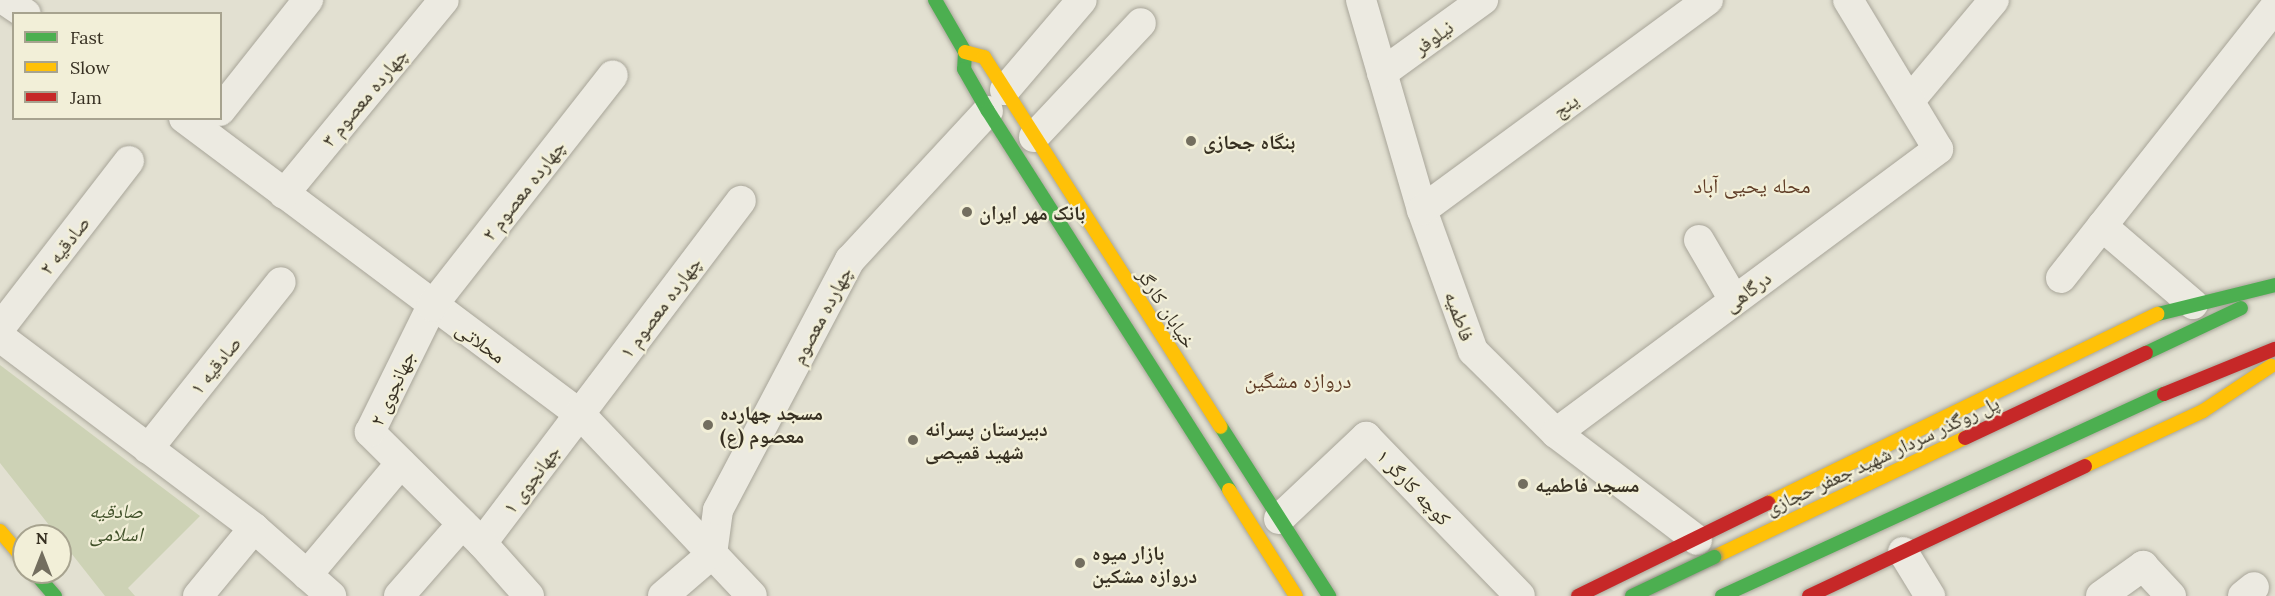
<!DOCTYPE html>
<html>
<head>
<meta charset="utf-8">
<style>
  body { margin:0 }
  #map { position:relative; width:2275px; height:596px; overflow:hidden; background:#e2e0d1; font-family:Lora,"Noto Naskh Arabic",serif }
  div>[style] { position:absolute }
  .green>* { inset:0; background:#cdd2b5 }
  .roads { filter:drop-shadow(0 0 2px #a8a599) drop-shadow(0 0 2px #a8a599) }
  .street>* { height:30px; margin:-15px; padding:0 15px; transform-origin:15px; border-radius:15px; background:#eceae1 }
  .fast>* { height:14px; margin:-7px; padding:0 7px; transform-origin:7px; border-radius:7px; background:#4caf50 }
  .slow>* { height:14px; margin:-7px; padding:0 7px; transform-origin:7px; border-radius:7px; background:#ffc107 }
  .jam>* { height:14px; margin:-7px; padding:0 7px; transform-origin:7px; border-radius:7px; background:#c62828 }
  .bridges { filter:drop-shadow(0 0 2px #8e8b80) drop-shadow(0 0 2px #8e8b80) }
  .fast-bridge>* { height:14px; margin:-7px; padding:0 7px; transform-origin:7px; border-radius:7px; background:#4caf50 }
  .dots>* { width:16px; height:16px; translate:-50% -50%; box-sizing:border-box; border:3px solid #f2efd8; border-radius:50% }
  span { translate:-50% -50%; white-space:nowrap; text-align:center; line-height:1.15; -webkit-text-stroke:4.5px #f2efd8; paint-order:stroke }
  .street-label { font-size:20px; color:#373022 }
  .poi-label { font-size:20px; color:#373022; font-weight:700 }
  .left { translate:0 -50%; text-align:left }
  .park-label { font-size:20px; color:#41512a; font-style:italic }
  .neighbourhood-label { font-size:21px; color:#5f3c26 }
  .legend { position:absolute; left:12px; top:12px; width:210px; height:108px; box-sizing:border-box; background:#f2efd8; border:2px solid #a7a38f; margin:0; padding:8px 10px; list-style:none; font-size:18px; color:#373022 }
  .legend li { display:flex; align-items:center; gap:12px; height:30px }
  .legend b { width:30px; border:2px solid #a7a38f }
  .north { position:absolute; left:12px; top:524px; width:60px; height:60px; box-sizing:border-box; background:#f2efd8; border:2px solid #a7a38f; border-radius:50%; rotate:0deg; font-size:16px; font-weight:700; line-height:24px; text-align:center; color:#373022 }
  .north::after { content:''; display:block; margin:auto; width:21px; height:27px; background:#736e5f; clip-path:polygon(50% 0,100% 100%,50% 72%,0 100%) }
</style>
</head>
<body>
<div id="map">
  <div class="green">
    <div style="clip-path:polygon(0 365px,200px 516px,128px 588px,135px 596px,105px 596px,0 463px)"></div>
  </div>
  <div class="roads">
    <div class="street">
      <div style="left:5px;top:0;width:25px;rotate:34deg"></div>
      <div style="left:1361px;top:0;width:219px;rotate:73.8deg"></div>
      <div style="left:1422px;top:210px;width:150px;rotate:70.1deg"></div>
      <div style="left:1473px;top:351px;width:117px;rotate:44.7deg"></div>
      <div style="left:1556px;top:433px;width:177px;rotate:37.2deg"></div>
      <div style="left:1382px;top:73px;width:125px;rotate:-35.9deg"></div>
      <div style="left:1005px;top:90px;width:118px;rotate:-49.5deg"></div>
      <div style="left:1911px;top:99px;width:129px;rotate:-50deg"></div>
      <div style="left:220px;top:111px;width:142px;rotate:-51.6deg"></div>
      <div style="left:184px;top:118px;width:494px;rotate:36.8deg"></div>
      <div style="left:580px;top:414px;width:250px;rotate:46.6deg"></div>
      <div style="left:1034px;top:137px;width:156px;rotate:-46.8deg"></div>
      <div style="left:284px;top:194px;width:251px;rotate:-50.5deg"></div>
      <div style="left:1422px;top:210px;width:355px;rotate:-36.3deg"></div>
      <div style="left:2102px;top:226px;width:120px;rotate:40.6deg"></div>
      <div style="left:1699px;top:240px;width:69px;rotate:59.7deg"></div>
      <div style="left:2061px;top:278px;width:345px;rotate:-51.7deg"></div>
      <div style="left:0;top:328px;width:211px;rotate:-52.3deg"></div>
      <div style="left:0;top:337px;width:318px;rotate:36.9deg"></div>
      <div style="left:254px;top:528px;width:103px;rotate:41.4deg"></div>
      <div style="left:1556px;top:433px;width:476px;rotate:-36.6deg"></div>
      <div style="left:1938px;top:149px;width:174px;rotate:-121.1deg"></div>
      <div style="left:148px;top:449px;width:213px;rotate:-51.5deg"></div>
      <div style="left:1279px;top:519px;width:120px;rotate:-43.3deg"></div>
      <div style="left:1366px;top:437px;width:221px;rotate:45.9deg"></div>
      <div style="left:482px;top:543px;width:429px;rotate:-52.9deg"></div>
      <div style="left:1903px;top:552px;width:52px;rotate:58.5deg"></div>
      <div style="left:307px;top:575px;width:146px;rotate:-50deg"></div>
      <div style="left:198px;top:596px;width:88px;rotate:-50.5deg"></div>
      <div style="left:399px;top:596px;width:96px;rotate:-48.8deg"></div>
      <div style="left:529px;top:596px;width:71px;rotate:-131.6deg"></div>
      <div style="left:482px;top:543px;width:158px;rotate:-135.3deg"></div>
      <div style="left:370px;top:432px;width:140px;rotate:-63.8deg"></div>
      <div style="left:432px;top:306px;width:293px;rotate:-51.9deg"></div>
      <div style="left:663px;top:596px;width:65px;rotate:-40.6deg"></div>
      <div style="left:712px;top:554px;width:44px;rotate:-82.2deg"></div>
      <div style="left:718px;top:510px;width:283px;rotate:-62.2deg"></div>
      <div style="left:850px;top:260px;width:203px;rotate:-47.2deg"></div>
      <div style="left:2101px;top:596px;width:52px;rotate:-35.5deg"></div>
      <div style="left:2143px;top:566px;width:41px;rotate:47deg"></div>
      <div style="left:2243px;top:596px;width:14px;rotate:-39deg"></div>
    </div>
    <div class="fast">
      <div style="left:935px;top:0;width:60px;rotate:60deg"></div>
      <div style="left:965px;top:52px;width:17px;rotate:93deg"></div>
      <div style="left:964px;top:69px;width:48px;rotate:60.3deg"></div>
      <div style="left:988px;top:111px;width:449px;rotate:57.5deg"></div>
      <div style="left:2158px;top:314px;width:121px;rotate:-13.9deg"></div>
      <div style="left:2146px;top:353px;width:105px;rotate:-25.3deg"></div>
      <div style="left:1221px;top:427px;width:201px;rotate:57.4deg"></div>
      <div style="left:34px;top:572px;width:32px;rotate:49deg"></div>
      <div style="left:1722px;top:596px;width:486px;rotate:-24.6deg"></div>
    </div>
    <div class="slow">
      <div style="left:965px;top:52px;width:20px;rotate:15deg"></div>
      <div style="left:984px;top:57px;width:439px;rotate:57.4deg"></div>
      <div style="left:2085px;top:466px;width:130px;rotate:-25deg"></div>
      <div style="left:2203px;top:411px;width:82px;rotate:-33.5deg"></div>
      <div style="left:1229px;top:490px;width:125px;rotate:57.7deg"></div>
      <div style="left:1768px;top:503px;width:433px;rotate:-25.9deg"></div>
      <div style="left:0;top:531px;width:38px;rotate:50deg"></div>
      <div style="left:1714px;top:557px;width:278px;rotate:-25.4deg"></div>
    </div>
    <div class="jam">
      <div style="left:2164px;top:394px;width:120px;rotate:-22.1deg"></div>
      <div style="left:1965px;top:438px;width:200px;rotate:-25.2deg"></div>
      <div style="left:1578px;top:596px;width:212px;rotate:-26.1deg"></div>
      <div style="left:1809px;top:596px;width:305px;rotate:-25.2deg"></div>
    </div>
  </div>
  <div class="bridges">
    <div class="fast-bridge">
      <div style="left:1632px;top:596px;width:91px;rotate:-25.4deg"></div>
    </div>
  </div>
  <div class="dots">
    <div style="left:1191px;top:141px;background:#736e5f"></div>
    <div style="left:967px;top:212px;background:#736e5f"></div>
    <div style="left:708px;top:425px;background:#736e5f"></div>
    <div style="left:913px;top:440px;background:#736e5f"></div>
    <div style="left:1523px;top:484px;background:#736e5f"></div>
    <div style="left:1080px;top:563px;background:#736e5f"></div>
  </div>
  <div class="street-label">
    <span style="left:1433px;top:37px;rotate:-36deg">نیلوفر</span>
    <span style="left:364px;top:97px;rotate:-50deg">چهارده معصوم ۳</span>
    <span style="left:1565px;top:105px;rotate:-36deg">ینج</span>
    <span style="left:523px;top:190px;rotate:-52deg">چهارده معصوم ۲</span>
    <span style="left:64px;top:245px;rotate:-52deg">صادقیه ۲</span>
    <span style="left:1747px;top:291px;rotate:-37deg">درگاهی</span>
    <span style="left:660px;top:307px;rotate:-53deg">چهارده معصوم ۱</span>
    <span style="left:1167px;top:308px;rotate:57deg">خیابان کارگر</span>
    <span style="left:821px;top:315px;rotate:-62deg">چهارده معصوم</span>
    <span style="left:1460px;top:316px;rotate:70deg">فاطمیه</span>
    <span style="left:481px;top:342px;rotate:36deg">محلاتی</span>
    <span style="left:215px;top:365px;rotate:-51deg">صادقیه ۱</span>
    <span style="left:392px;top:388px;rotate:-65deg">جهانجوی ۲</span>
    <span style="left:1882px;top:455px;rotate:-25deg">پل روگذر سردار شهید جعفر حجازی</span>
    <span style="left:531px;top:479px;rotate:-53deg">جهانجوی ۱</span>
    <span style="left:1414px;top:487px;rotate:46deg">کوچه کارگر ۱</span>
  </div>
  <div class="poi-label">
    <span class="left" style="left:1203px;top:141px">بنگاه جحازی</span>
    <span class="left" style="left:979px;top:212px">بانک مهر ایران</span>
    <span class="left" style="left:720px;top:424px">مسجد چهارده<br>معصوم (ع)</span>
    <span class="left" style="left:925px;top:440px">دبیرستان پسرانه<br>شهید قمیصی</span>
    <span class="left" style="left:1535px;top:484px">مسجد فاطمیه</span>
    <span class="left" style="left:1092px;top:564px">بازار میوه<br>دروازه مشکین</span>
  </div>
  <div class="park-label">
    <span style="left:116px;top:522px">صادقیه<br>اسلامی</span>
  </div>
  <div class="neighbourhood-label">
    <span style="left:1752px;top:186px">محله یحیی آباد</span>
    <span style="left:1298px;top:381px">دروازه مشگین</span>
  </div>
  <ul class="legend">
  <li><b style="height:8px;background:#4caf50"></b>Fast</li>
  <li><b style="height:8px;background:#ffc107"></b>Slow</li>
  <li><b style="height:8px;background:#c62828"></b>Jam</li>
  </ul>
  <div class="north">N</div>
</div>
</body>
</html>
